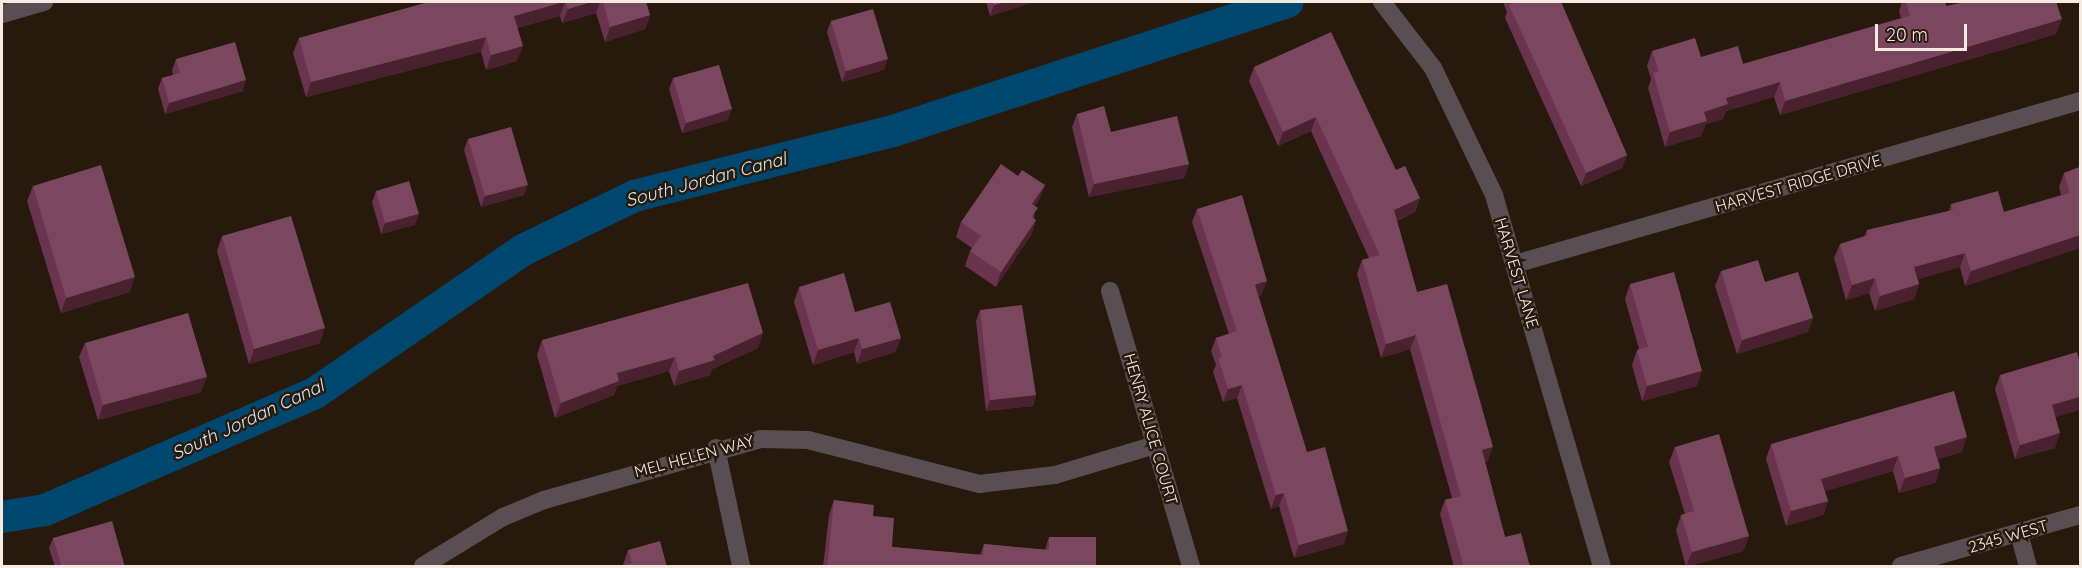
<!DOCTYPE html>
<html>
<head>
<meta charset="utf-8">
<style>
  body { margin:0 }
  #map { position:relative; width:2082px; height:568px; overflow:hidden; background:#28190d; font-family:Quicksand,sans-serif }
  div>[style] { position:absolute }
  .canal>* { height:32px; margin:-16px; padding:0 16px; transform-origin:16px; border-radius:16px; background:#00486f }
  .minor>* { height:18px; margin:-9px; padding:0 9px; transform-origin:9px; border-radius:9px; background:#594e51 }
  .wall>* { inset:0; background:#6a344f }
  .shaded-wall>* { inset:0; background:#4a212e }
  .building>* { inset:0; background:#7a475f }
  span { translate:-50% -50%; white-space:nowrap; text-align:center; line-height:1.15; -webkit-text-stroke:5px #28190d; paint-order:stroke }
  .street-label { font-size:16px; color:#f6ebe3 }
  .water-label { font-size:18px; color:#d6e6f3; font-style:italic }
  .frame { position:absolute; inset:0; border:3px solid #f6ebe3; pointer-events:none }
  .scale { position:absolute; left:1875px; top:24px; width:92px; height:27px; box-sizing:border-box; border:3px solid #f6ebe3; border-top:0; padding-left:8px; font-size:18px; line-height:21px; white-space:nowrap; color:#f6ebe3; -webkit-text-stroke:4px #28190d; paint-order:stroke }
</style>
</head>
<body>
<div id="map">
  <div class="canal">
    <div style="left:2px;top:517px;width:44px;rotate:-9.2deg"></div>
    <div style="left:45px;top:510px;width:294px;rotate:-23.4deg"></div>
    <div style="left:315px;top:393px;width:252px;rotate:-34.5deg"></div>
    <div style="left:523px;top:250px;width:123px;rotate:-25.9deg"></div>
    <div style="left:634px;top:196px;width:267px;rotate:-14.1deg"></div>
    <div style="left:893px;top:131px;width:415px;rotate:-18.1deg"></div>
  </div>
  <div class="minor">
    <div style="left:1382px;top:2px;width:83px;rotate:52.3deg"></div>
    <div style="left:1433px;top:68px;width:141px;rotate:64.3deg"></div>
    <div style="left:1494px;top:195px;width:386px;rotate:73.8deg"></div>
    <div style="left:2px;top:14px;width:44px;rotate:-15.9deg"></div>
    <div style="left:1515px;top:264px;width:588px;rotate:-16.09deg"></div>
    <div style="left:1110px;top:291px;width:287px;rotate:73.6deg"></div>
    <div style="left:716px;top:448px;width:121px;rotate:78deg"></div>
    <div style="left:2019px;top:533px;width:34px;rotate:75deg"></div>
    <div style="left:423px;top:566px;width:94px;rotate:-31.5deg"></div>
    <div style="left:503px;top:517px;width:44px;rotate:-22.5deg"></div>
    <div style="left:544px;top:500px;width:225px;rotate:-15.7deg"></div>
    <div style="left:761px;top:439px;width:47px;rotate:1.2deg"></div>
    <div style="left:808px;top:440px;width:177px;rotate:14.4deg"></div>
    <div style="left:979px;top:484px;width:77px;rotate:-6.8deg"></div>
    <div style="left:1055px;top:475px;width:104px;rotate:-16.7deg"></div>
    <div style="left:1901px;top:566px;width:186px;rotate:-15.9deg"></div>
  </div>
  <div class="wall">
    <div style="clip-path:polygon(429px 2px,646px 2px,650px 15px,645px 29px,605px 42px,596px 13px,562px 23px,560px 16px,517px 28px,517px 61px,486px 70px,481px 52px,306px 97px,293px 53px,299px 38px)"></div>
    <div style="clip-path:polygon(986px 2px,1032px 2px,1031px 3px,990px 16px)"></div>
    <div style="clip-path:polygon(1503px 2px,1561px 2px,1627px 155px,1622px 168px,1581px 186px,1505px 18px,1507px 12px)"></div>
    <div style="clip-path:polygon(1902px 2px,1945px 2px,1946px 6px,2057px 3px,2056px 34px,1780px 115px,1774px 97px,1726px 111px,1723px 119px,1706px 124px,1701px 136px,1665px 147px,1648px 88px,1651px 79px,1647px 66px,1652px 51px,1701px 57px,1743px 64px,1901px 18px,1899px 11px)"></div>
    <div style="clip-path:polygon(831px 21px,884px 70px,842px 82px,827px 32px)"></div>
    <div style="clip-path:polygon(176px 59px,243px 91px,165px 114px,158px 89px,162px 78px,173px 75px,172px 70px)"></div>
    <div style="clip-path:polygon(1254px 67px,1396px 170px,1420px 198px,1415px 212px,1397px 221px,1417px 292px,1488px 461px,1485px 462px,1505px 537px,1530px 567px,1454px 567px,1440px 514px,1445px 500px,1452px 498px,1410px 349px,1381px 358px,1357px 274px,1362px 260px,1369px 258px,1311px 131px,1278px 146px,1249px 81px)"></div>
    <div style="clip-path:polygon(673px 78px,728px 120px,682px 133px,669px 89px)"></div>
    <div style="clip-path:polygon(1077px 114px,1111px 132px,1189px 164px,1184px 178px,1089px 197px,1072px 127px)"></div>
    <div style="clip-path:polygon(468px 139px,524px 195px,481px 207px,464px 150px)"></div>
    <div style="clip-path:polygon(2080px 167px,2080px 248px,1965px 286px,1960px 267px,1918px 279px,1919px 284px,1914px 299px,1875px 311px,1869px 293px,1846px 300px,1834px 258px,1840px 244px,1864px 237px,1867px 230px,1949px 211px,1951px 204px,2004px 212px,2061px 195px,2059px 187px,2064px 173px)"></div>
    <div style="clip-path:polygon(1018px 176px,1045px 185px,1039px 200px,1035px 206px,1034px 218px,1036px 220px,1031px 235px,996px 287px,965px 266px,970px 251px,972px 248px,956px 237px,961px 222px)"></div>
    <div style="clip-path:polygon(33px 186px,130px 292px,61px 313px,27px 201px)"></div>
    <div style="clip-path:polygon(376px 191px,415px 225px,381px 234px,372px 202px)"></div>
    <div style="clip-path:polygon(1197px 209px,1262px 294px,1258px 296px,1307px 452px,1344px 544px,1294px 558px,1279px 506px,1271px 509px,1237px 398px,1223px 402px,1213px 372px,1216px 365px,1211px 351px,1216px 338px,1229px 334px,1192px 222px)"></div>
    <div style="clip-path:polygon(222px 236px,320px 343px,249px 364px,217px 251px)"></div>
    <div style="clip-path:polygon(1721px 271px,1765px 282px,1808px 332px,1737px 354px,1715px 286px)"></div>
    <div style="clip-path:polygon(1630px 284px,1697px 386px,1642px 401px,1632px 365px,1637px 350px,1639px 349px,1625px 299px)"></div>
    <div style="clip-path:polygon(799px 287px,855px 312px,901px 338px,895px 352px,857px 364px,854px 352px,813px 365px,794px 302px)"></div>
    <div style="clip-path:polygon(980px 310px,1036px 395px,1033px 406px,986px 411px,976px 321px)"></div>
    <div style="clip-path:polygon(542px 340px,758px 348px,712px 369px,710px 375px,674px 386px,669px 371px,617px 386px,614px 395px,555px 418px,537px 355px)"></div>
    <div style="clip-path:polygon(85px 343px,201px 392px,98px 420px,79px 357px)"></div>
    <div style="clip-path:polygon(2000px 375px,2056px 417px,2055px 448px,2015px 459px,1995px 389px)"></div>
    <div style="clip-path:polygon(1771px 444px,1962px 452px,1938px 459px,1940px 468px,1935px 483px,1899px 493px,1893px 471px,1825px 491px,1828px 501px,1823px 515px,1786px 526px,1766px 459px)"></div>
    <div style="clip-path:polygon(1675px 447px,1749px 536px,1743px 551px,1686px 567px,1676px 530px,1681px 515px,1685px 514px,1669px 462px)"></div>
    <div style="clip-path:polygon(834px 500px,873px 516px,892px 547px,980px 555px,984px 544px,1045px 550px,1049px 537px,1096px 567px,823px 567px,829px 515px)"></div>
    <div style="clip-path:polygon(53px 538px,125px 567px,55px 567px,49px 548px)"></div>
    <div style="clip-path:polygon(628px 550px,667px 567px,623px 565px)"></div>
  </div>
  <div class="shaded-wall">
    <div style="clip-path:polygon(563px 2px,565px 2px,560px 16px,509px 30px,514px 16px)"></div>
    <div style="clip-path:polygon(591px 2px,600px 2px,596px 13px,562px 23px,568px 9px)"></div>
    <div style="clip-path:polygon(1006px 2px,1032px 2px,1031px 3px,990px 16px,994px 5px)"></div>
    <div style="clip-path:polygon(650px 15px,645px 29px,605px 42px,610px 27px)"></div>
    <div style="clip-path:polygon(2062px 19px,2056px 34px,1780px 115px,1785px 101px)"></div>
    <div style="clip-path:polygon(486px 37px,481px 52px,306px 97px,311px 82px)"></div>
    <div style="clip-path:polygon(523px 46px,517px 61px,486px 70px,491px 55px)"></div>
    <div style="clip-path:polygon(888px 59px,884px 70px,842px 82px,846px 71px)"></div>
    <div style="clip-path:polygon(246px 80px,243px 91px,165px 114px,169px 103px)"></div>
    <div style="clip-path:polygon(1780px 82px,1774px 97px,1726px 111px,1723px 119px,1706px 124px,1701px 136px,1665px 147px,1670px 132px,1726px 98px)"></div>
    <div style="clip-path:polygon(732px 109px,728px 120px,682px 133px,686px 123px)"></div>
    <div style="clip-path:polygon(1316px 117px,1311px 131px,1278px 146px,1283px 132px)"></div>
    <div style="clip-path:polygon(1627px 155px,1622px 168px,1581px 186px,1586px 173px)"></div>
    <div style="clip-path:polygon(1189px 164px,1184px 178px,1089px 197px,1094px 184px)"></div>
    <div style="clip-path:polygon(528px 185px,524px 195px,481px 207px,485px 196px)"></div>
    <div style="clip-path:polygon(1045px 185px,1039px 200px,1027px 219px,1032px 204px)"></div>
    <div style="clip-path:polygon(1420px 198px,1415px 212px,1389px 224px,1394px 210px)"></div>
    <div style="clip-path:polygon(419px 214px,415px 225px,381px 234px,385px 223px)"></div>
    <div style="clip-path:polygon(1036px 220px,1031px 235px,996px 287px,1001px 272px)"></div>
    <div style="clip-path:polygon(2080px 235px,2080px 248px,1965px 286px,1971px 271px)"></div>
    <div style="clip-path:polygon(1965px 253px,1960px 267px,1909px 282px,1914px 267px)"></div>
    <div style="clip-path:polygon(135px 277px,130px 292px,61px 313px,66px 298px)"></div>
    <div style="clip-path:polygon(1875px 278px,1869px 293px,1846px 300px,1852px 285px)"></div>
    <div style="clip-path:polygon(1267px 281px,1262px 294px,1250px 298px,1255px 285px)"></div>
    <div style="clip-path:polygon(1919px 284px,1914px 299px,1875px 311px,1880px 296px)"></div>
    <div style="clip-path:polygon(1813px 318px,1808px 332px,1737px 354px,1742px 340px)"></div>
    <div style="clip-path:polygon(325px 328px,320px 343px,249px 364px,254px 349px)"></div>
    <div style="clip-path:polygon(763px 333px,758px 348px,712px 369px,710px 375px,674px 386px,679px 371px)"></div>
    <div style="clip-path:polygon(1416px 335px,1410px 349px,1381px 358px,1386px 344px)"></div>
    <div style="clip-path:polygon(859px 338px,854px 352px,813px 365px,818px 350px)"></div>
    <div style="clip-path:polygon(901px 338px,895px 352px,857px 364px,862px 349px)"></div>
    <div style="clip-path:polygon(675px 357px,669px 371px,617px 386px,614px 395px,555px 418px,561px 403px,617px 373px)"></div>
    <div style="clip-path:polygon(1702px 371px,1697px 386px,1642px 401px,1647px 386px)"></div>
    <div style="clip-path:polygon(207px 377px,201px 392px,98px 420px,103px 405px)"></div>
    <div style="clip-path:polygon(1242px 385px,1237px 398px,1223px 402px,1228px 389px)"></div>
    <div style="clip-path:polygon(1036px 395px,1033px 406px,986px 411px,990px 400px)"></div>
    <div style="clip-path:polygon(2080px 397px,2080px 410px,2047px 420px,2052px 405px)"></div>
    <div style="clip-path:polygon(2060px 433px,2055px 448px,2015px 459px,2020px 445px)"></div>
    <div style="clip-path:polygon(1967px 437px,1962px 452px,1929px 462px,1934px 447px)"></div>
    <div style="clip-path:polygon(1493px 447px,1488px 461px,1477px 464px,1482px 450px)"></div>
    <div style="clip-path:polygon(1898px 456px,1893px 471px,1816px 494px,1821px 479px)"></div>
    <div style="clip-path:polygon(1940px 468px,1935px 483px,1899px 493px,1905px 478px)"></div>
    <div style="clip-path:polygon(1284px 493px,1279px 506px,1271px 509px,1276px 495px)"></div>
    <div style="clip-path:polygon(1828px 501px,1823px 515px,1786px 526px,1791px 511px)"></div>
    <div style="clip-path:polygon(1348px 531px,1344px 544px,1294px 558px,1299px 545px)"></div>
    <div style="clip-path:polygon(1749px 536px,1743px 551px,1686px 567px,1692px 552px)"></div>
  </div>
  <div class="building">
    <div style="clip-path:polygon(429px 2px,563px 2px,514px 16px,523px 46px,491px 55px,486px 37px,311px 82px,299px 38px)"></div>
    <div style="clip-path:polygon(565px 2px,591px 2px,568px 9px)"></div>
    <div style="clip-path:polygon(603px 2px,646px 2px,650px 15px,610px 27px)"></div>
    <div style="clip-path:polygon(993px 2px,1006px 2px,994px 5px)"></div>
    <div style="clip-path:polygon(1513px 2px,1561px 2px,1627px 155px,1586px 173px,1509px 5px,1514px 3px)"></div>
    <div style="clip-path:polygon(1906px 2px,1945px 2px,1946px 6px,1965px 2px,2056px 2px,2062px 19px,1785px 101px,1780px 82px,1726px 98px,1728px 104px,1704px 112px,1707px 121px,1670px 132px,1653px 73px,1659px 72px,1652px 51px,1695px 38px,1701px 57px,1738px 46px,1743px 64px,1910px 16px)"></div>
    <div style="clip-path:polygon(873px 9px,888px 59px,846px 71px,831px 21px)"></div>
    <div style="clip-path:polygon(1331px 32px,1396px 170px,1405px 166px,1420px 198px,1394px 210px,1417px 292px,1447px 284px,1493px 447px,1482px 450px,1505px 537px,1521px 533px,1530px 567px,1464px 567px,1445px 500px,1461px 496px,1416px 335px,1386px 344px,1362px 260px,1380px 255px,1316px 117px,1283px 132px,1254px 67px)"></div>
    <div style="clip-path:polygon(235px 42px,246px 80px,169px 103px,162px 78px,180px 73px,176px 59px)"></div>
    <div style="clip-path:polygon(719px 65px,732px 109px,686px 123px,673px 78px)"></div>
    <div style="clip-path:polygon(1104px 106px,1111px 132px,1177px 116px,1189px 164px,1094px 184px,1077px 114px)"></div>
    <div style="clip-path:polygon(511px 127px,528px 185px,485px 196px,468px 139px)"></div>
    <div style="clip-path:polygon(1001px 164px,1018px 176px,1022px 170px,1045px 185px,1032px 204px,1038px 208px,1031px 217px,1036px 220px,1001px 272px,970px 251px,981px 236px,961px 222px)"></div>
    <div style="clip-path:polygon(101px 165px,135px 277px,66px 298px,33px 186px)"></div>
    <div style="clip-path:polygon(2080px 167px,2080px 235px,1971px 271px,1965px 253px,1914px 267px,1919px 284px,1880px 296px,1875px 278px,1852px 285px,1840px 244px,1868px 235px,1867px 230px,1953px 210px,1951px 204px,1998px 191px,2004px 212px,2070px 193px,2064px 173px)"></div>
    <div style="clip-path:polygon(409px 181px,419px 214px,385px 223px,376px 191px)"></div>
    <div style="clip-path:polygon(1242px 195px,1267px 281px,1255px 285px,1307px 452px,1325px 447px,1348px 531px,1299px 545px,1284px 493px,1276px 495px,1242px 385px,1228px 389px,1218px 358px,1222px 357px,1216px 338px,1237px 331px,1197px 209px)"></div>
    <div style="clip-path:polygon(291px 216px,325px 328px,254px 349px,222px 236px)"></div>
    <div style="clip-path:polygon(1758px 260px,1765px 282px,1798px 272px,1813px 318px,1742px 340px,1721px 271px)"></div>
    <div style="clip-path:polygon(1674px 272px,1702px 371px,1647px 386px,1637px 350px,1648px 347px,1630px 284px)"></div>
    <div style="clip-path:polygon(844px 273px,855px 312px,890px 302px,901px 338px,862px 349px,859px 338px,818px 350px,799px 287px)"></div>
    <div style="clip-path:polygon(748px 283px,763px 333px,713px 356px,715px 360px,679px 371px,675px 357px,617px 373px,619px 381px,561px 403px,542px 340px)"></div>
    <div style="clip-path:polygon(1022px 305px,1036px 395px,990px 400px,980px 310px)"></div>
    <div style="clip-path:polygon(188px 313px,207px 377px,103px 405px,85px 343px)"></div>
    <div style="clip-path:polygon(2077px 352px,2080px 363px,2080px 397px,2052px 405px,2060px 433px,2020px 445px,2000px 375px)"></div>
    <div style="clip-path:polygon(1954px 391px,1967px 437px,1934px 447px,1940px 468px,1905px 478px,1898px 456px,1821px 479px,1828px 501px,1791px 511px,1771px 444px)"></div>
    <div style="clip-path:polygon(1719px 434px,1749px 536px,1692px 552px,1681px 515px,1694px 511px,1675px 447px)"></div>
    <div style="clip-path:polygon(834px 500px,874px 505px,873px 516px,894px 518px,892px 547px,983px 555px,984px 544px,1049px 550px,1049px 537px,1096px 537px,1096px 567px,827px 567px)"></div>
    <div style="clip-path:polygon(112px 521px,125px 567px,62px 567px,53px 538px)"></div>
    <div style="clip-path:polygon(660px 541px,667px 567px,618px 567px,632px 563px,628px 550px)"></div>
  </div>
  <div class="street-label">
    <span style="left:1798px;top:183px;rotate:-16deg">HARVEST RIDGE DRIVE</span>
    <span style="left:1517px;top:273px;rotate:73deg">HARVEST LANE</span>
    <span style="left:1151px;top:429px;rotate:74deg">HENRY ALICE COURT</span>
    <span style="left:694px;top:456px;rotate:-15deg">MEL HELEN WAY</span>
    <span style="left:2008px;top:536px;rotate:-16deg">2345 WEST</span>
  </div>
  <div class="water-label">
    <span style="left:706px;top:180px;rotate:-15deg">South Jordan Canal</span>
    <span style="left:248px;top:420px;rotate:-25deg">South Jordan Canal</span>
  </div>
  <div class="frame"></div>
  <div class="scale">20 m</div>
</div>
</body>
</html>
